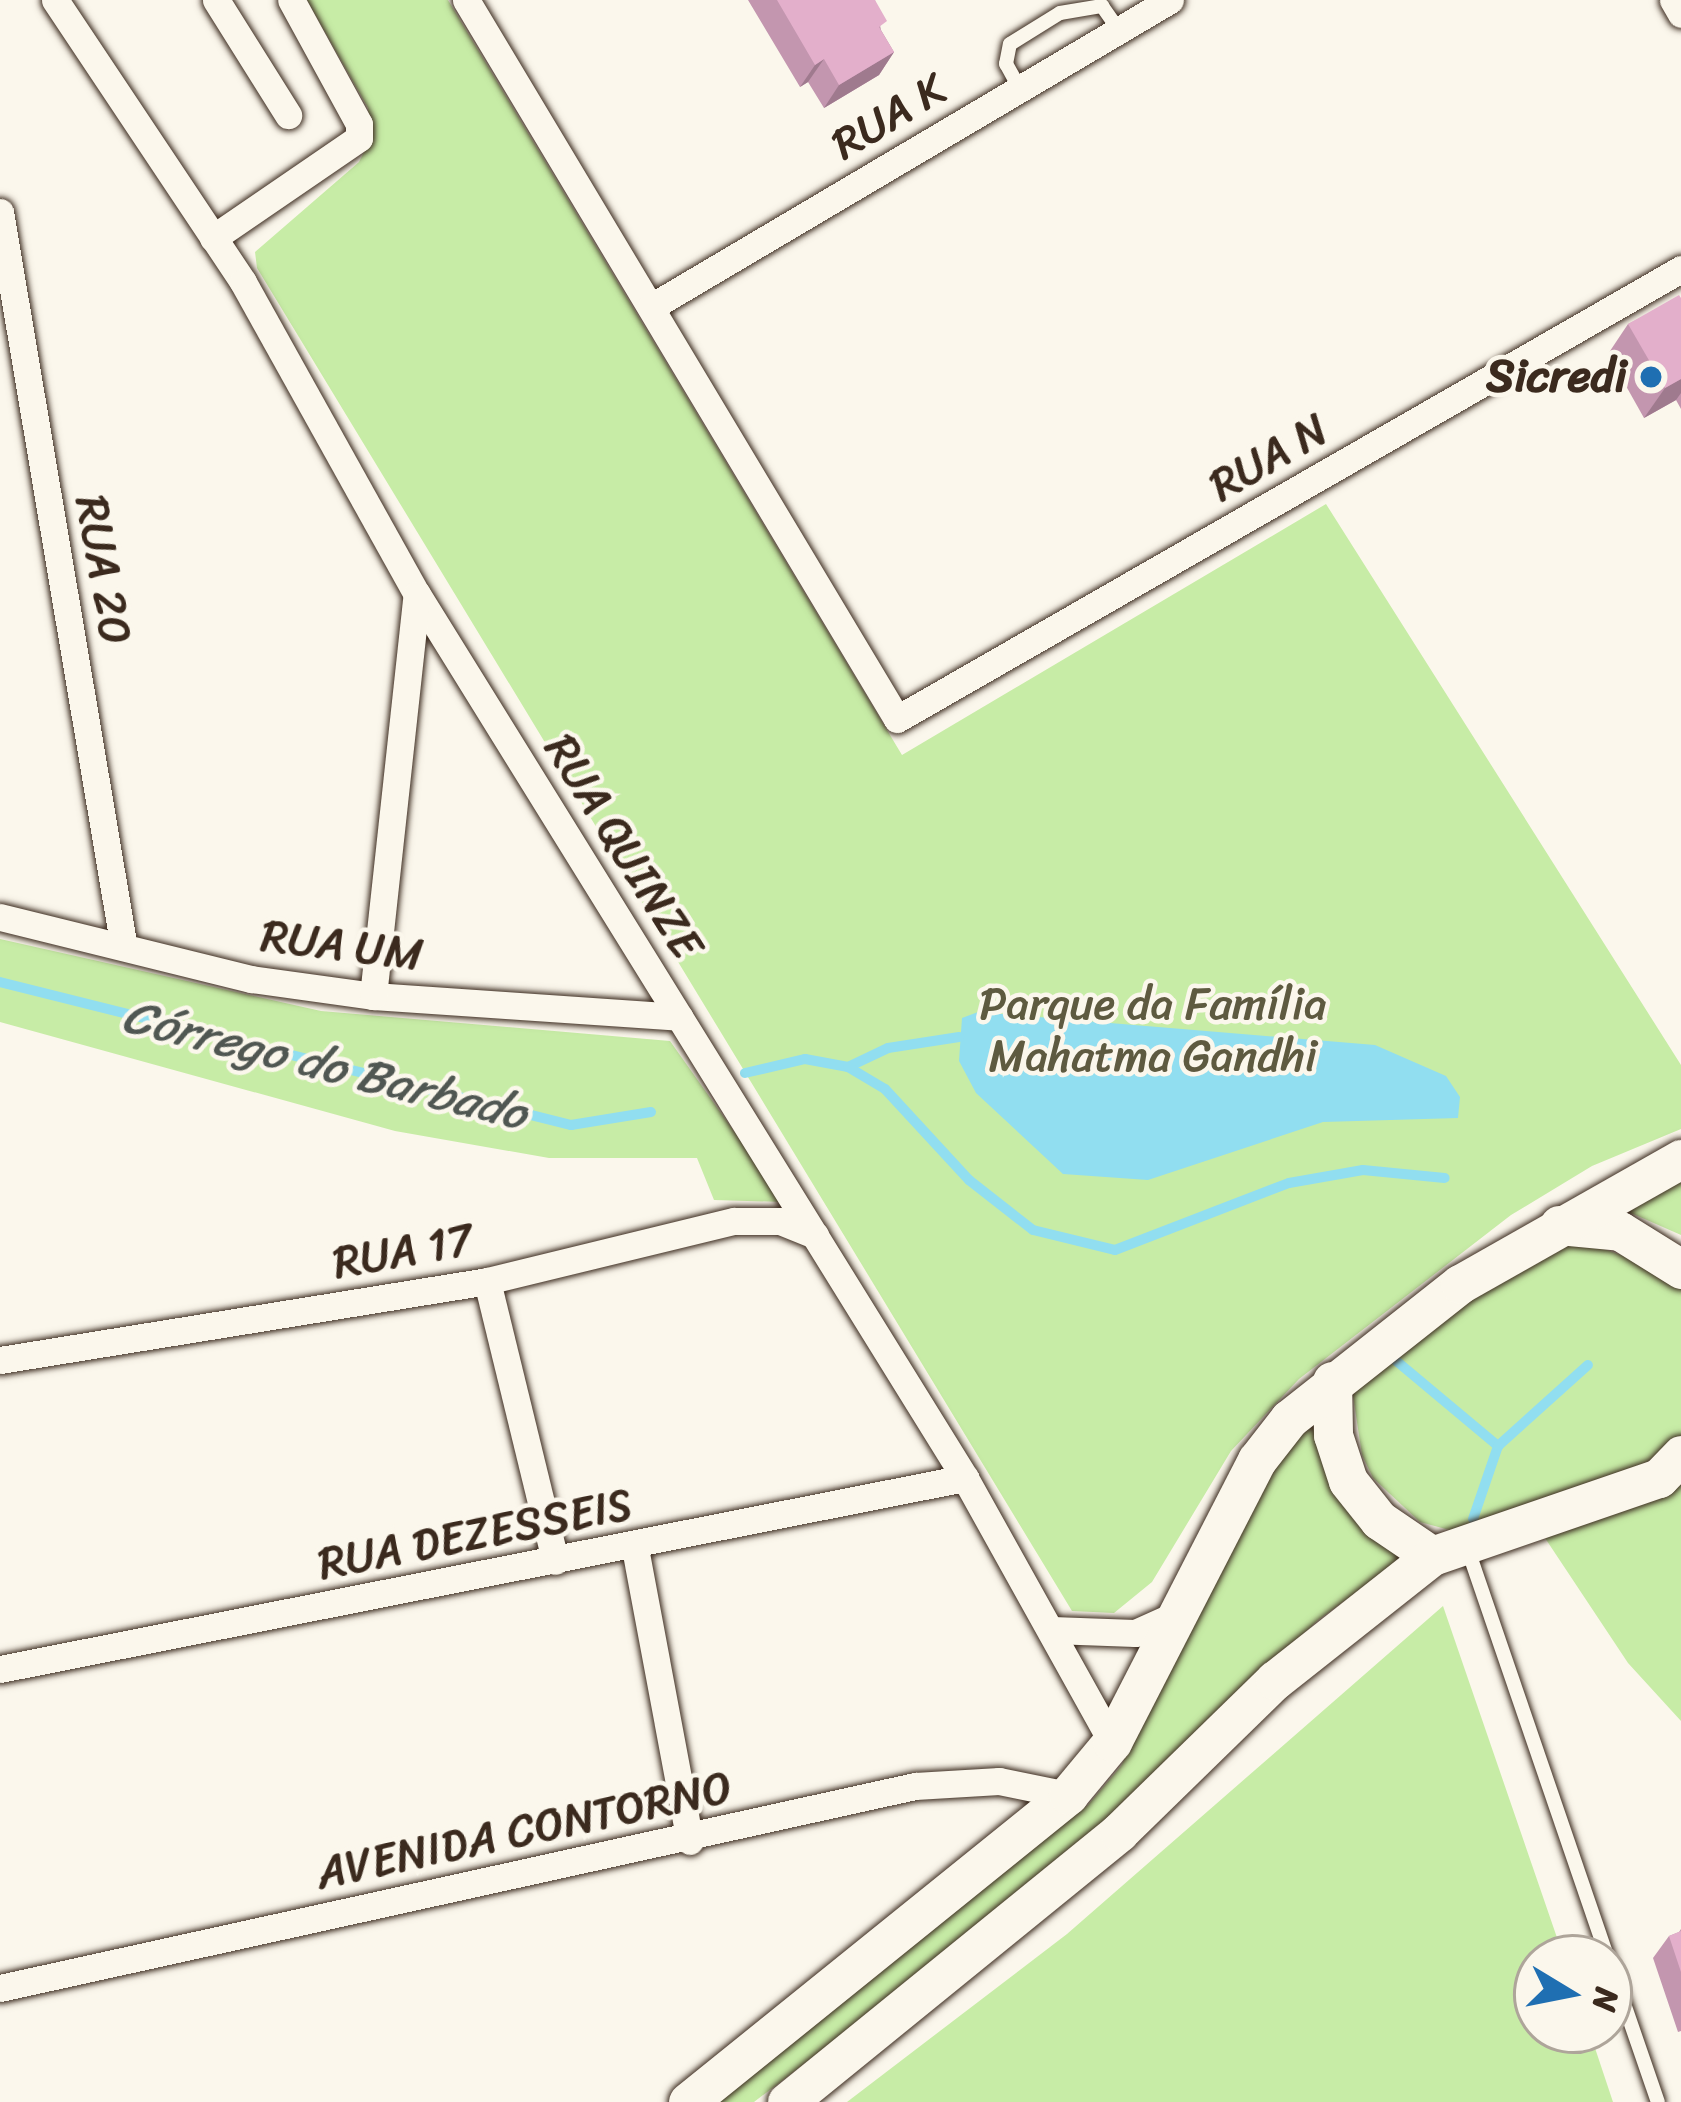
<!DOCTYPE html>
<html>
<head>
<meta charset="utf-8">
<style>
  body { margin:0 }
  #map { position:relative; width:1681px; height:2102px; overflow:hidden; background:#fbf7ec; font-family:Sriracha,sans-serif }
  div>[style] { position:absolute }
  .green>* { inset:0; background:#c7eca6 }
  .water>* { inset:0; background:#91def0 }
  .stream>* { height:10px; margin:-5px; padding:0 5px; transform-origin:5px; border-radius:5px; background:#91def0 }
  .roads { filter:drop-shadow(0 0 3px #3b2a1e) drop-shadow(0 0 3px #3b2a1e) }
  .lane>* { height:14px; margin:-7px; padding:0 7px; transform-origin:7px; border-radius:7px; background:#fbf7ec }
  .street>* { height:27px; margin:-13.5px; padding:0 13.5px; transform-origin:13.5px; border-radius:13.5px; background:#fbf7ec }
  .secondary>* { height:39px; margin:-19.5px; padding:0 19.5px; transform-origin:19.5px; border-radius:19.5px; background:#fbf7ec }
  .wall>* { inset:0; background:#c396af }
  .shaded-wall>* { inset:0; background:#9f7a8e }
  .building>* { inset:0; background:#e3afcb }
  .dots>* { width:33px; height:33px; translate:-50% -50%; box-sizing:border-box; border:6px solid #fbf7ec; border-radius:50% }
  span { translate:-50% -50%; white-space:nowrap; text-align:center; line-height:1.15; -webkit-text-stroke:9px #fbf7ec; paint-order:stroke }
  .street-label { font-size:45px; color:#3b2a1e }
  .poi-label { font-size:45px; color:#3b2a1e; font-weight:700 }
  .right { translate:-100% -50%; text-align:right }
  .park-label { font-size:45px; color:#5e5a40 }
  .water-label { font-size:48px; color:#505752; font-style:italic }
  .north { position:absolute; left:1513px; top:1934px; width:120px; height:120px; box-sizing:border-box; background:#fbf7ec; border:3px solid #aea59a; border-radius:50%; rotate:100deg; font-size:33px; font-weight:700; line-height:48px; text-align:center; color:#3b2a1e }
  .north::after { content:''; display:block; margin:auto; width:42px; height:54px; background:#1f6fb2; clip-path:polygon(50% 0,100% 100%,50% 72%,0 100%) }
</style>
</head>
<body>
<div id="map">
  <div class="green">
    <div style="clip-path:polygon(307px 0,448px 0,902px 755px,1326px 504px,1681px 1065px,1681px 1129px,1592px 1166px,1511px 1215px,1299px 1379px,1231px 1451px,1152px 1582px,1114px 1613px,1072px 1611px,257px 268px,255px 252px,359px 162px,370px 140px,368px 108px)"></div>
    <div style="clip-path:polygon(0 939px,321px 1011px,670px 1041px,784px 1202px,714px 1200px,697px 1158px,549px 1158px,395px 1131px,0 1022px)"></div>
    <div style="clip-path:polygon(1681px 1174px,1681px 1235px,1615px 1206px)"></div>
    <div style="clip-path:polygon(1584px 1242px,1666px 1271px,1681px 1290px,1681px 1437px,1646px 1463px,1453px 1531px,1420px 1522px,1373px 1478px,1362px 1455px,1352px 1389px,1502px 1271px,1541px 1249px)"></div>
    <div style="clip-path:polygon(1320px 1410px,1408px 1555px,1318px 1620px,1049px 1877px,754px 2102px,708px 2102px,1088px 1805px,1121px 1766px,1277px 1453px)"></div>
    <div style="clip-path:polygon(1681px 1477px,1681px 1721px,1628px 1663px,1545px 1538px,1666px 1491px)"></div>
    <div style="clip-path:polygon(1443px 1606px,1564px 1958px,1537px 1958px,1537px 2030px,1589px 2030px,1613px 2102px,847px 2102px,1067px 1934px)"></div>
  </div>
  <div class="water">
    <div style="clip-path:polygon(978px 1012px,1375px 1045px,1446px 1076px,1460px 1097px,1458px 1118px,1323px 1122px,1148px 1180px,1063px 1174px,976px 1093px,959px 1061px,962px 1018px)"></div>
  </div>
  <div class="stream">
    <div style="left:0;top:982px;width:589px;rotate:14.06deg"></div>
    <div style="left:571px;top:1125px;width:81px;rotate:-9.2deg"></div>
    <div style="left:848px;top:1067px;width:44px;rotate:-25.4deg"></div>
    <div style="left:888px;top:1048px;width:72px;rotate:-8.8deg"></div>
    <div style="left:745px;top:1073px;width:62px;rotate:-13.1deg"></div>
    <div style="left:805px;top:1059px;width:44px;rotate:10.5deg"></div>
    <div style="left:848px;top:1067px;width:43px;rotate:30.7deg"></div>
    <div style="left:885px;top:1089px;width:124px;rotate:47.3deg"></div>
    <div style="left:969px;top:1180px;width:81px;rotate:38deg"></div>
    <div style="left:1033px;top:1230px;width:84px;rotate:13.7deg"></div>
    <div style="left:1115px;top:1250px;width:186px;rotate:-21.1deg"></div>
    <div style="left:1289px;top:1183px;width:75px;rotate:-10deg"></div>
    <div style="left:1363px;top:1170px;width:82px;rotate:5.6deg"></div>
    <div style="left:1394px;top:1359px;width:136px;rotate:39.9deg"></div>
    <div style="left:1498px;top:1446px;width:77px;rotate:108.9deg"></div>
    <div style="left:1498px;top:1446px;width:121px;rotate:-42deg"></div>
  </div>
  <div class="roads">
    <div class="lane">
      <div style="left:1020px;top:89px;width:29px;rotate:-119deg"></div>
      <div style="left:1006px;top:64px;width:20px;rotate:-79deg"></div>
      <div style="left:1010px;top:44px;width:59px;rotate:-31.8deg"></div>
      <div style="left:1060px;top:13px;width:43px;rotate:-9.5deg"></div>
      <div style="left:1102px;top:6px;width:29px;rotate:55deg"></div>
      <div style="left:1468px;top:1550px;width:431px;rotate:71.1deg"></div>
      <div style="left:1609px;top:1960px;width:150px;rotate:71deg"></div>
    </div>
    <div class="street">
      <div style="left:55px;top:0;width:339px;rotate:56.3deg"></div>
      <div style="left:243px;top:282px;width:357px;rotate:60.9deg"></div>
      <div style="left:417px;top:594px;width:1040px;rotate:58.2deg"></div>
      <div style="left:965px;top:1478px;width:302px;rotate:60.9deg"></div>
      <div style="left:216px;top:0;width:136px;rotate:57.9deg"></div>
      <div style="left:466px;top:0;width:838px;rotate:59.06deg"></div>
      <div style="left:897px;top:719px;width:904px;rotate:-29.85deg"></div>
      <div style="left:1673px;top:0;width:16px;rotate:60deg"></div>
      <div style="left:0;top:212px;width:740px;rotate:80.44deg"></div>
      <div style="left:213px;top:238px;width:177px;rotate:-34.4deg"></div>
      <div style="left:359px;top:138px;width:14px;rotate:-90deg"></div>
      <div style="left:359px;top:124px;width:141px;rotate:-118.7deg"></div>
      <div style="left:651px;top:307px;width:603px;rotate:-30.61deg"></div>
      <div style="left:0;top:917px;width:259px;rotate:13.9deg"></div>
      <div style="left:251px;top:979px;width:123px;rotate:7.9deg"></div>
      <div style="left:373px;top:996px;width:307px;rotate:3.9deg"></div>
      <div style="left:373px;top:996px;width:404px;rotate:-83.8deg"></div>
      <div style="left:487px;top:1281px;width:288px;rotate:76.3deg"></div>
      <div style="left:0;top:1360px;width:493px;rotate:-9.2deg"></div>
      <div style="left:487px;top:1281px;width:254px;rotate:-13.7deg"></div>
      <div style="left:734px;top:1221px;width:46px"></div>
      <div style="left:780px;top:1221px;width:38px;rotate:22deg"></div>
      <div style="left:635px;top:1548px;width:298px;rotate:79.4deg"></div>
      <div style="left:1052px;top:1630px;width:83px;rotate:2.1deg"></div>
      <div style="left:1135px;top:1633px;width:39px;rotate:-24deg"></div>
      <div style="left:0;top:1669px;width:984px;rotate:-11.2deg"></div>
      <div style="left:0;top:1988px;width:937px;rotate:-12.45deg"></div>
      <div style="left:915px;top:1786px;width:84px;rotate:-3.4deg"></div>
      <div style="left:999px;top:1781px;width:70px;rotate:11.5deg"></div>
    </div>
    <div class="secondary">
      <div style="left:1559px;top:1225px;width:61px;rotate:5.6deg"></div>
      <div style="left:1620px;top:1231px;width:72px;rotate:31.9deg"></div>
      <div style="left:1332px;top:1381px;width:54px;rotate:88.9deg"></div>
      <div style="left:1333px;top:1435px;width:48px;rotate:71.9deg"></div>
      <div style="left:1348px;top:1481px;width:50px;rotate:51.5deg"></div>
      <div style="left:1379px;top:1520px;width:64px;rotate:34.2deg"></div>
      <div style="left:688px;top:2102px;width:489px;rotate:-38.9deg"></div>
      <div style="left:1068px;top:1795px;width:69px;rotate:-50.3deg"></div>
      <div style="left:1112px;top:1742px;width:317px;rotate:-62.8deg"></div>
      <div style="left:1257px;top:1460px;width:52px;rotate:-52deg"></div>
      <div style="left:1289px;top:1419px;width:218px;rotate:-38.3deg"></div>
      <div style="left:1460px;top:1284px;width:254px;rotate:-29.5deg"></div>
      <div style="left:787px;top:2102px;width:428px;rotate:-39.1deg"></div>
      <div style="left:1119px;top:1832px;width:218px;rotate:-44.3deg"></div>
      <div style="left:1275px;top:1680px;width:200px;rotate:-38.3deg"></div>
      <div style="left:1432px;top:1556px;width:240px;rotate:-19deg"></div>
      <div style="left:1659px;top:1478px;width:32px;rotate:-46deg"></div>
    </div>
  </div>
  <div class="wall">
    <div style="clip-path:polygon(748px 0,875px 0,881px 30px,894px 52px,879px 75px,824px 108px,808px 82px,800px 87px)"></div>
    <div style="clip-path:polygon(1681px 298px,1681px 409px,1676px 400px,1644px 418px,1608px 354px,1628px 324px)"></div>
    <div style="clip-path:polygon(1681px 1929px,1681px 2031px,1678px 2032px,1653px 1958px,1669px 1936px,1679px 1932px)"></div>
  </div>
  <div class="shaded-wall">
    <div style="clip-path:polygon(894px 52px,879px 75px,824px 108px,839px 85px)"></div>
    <div style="clip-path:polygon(824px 59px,808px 82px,800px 87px,815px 65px)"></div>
    <div style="clip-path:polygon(1681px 379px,1681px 393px,1676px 400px,1644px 418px,1665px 388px)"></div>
  </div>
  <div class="building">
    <div style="clip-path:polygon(777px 0,875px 0,887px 21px,879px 27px,894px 52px,839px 85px,824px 59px,815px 65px)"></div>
    <div style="clip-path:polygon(1679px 295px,1681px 298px,1681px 379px,1665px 388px,1628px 324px)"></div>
    <div style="clip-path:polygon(1681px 1931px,1681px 1972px,1669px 1936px)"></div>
  </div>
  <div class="dots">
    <div style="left:1651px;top:377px;background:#1f6fb2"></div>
  </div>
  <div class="street-label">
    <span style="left:889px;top:117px;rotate:-31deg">RUA K</span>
    <span style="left:1269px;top:458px;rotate:-30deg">RUA N</span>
    <span style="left:103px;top:570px;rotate:80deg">RUA 20</span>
    <span style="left:623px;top:847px;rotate:58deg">RUA QUINZE</span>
    <span style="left:342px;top:946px;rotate:7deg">RUA UM</span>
    <span style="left:403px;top:1252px;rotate:-10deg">RUA 17</span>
    <span style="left:475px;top:1535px;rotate:-11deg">RUA DEZESSEIS</span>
    <span style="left:524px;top:1831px;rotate:-12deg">AVENIDA CONTORNO</span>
  </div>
  <div class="poi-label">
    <span class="right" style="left:1627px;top:377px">Sicredi</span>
  </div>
  <div class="park-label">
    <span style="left:1153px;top:1031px">Parque da Família<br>Mahatma Gandhi</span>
  </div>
  <div class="water-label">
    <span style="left:325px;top:1064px;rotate:14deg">Córrego do Barbado</span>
  </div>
  <div class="north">N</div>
</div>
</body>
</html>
